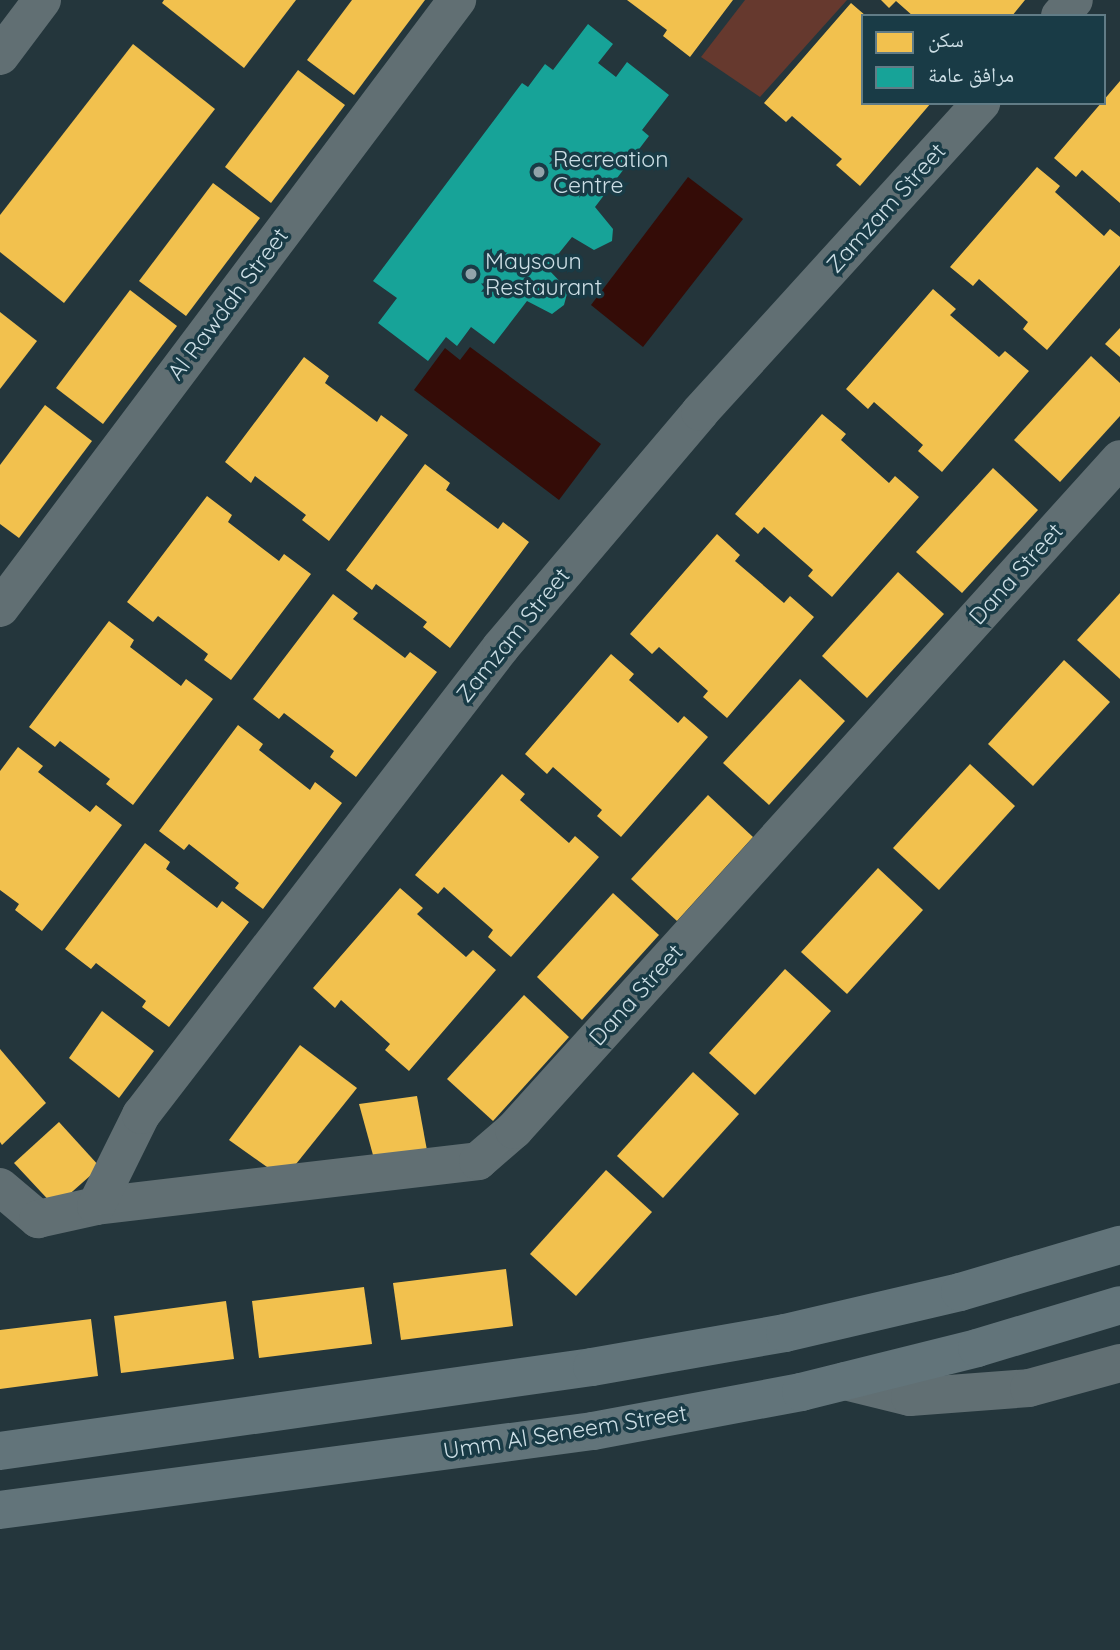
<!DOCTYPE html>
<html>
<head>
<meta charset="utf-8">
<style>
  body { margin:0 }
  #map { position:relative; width:1120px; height:1650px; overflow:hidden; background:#24363c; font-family:Quicksand,"Noto Naskh Arabic",sans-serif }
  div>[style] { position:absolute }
  .green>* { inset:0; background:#66392e }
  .water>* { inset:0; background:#340c07 }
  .homes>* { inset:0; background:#f2c14e }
  .public>* { inset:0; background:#17a398 }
  .minor>* { height:38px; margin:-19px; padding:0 19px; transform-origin:19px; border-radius:19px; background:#616f73 }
  .major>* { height:38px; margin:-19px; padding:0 19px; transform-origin:19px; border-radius:19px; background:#62747a }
  .dots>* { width:19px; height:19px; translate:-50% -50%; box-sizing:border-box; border:4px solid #193b46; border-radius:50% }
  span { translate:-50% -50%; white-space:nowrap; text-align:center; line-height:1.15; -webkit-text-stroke:7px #193b46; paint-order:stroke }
  .poi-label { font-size:23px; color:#ccdee5 }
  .left { translate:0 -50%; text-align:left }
  .street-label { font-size:23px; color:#ccdee5 }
  .legend { position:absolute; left:861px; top:14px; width:245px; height:91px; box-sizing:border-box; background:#193b46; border:2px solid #617c86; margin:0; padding:9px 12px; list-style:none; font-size:21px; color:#ccdee5 }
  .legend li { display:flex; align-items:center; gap:14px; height:35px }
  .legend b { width:35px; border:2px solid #617c86 }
</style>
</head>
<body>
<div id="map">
  <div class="green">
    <div style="clip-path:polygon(745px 0,847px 0,760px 97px,701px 57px)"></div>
  </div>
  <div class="water">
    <div style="clip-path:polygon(688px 177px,743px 219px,643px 347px,591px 305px)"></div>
    <div style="clip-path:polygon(470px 347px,601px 444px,559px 500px,414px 390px,445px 348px,460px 360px)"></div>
  </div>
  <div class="homes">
    <div style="clip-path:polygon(164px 0,296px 0,244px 68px,162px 3px)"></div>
    <div style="clip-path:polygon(352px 0,425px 0,354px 95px,307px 60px)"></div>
    <div style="clip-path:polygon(627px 0,733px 0,690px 57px,663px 36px,667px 30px)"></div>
    <div style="clip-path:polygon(881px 0,1025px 0,1012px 16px,913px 16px,896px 1px,889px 8px)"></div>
    <div style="clip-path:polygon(851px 3px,866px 16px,863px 103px,931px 103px,860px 186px,836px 165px,842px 159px,792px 116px,786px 122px,764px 103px)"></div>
    <div style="clip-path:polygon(133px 44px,215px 109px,64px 303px,0 252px,0 215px)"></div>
    <div style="clip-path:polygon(298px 70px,345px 105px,271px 203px,225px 167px)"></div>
    <div style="clip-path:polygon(1120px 81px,1120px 203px,1082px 170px,1076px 177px,1054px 158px)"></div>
    <div style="clip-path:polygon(1037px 167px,1060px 186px,1055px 192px,1104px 236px,1110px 229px,1120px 237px,1120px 265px,1047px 350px,1023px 329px,1028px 322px,979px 279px,973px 286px,950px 267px)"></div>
    <div style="clip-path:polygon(213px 183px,260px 218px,186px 316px,139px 281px)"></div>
    <div style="clip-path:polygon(933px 289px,956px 309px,950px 315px,999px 357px,1005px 351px,1029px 371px,942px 472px,918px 451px,923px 445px,874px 402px,868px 409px,846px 389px)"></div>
    <div style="clip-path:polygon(130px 290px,177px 326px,103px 424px,56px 388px)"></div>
    <div style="clip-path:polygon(0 312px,37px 341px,0 389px)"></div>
    <div style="clip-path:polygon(1120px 328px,1120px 357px,1105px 344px)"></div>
    <div style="clip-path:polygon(1091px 356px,1120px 383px,1120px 416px,1060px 482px,1014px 440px)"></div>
    <div style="clip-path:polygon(304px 357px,329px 376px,325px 383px,377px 422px,381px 415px,408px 435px,329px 541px,302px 520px,306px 515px,255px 476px,251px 483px,225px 462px)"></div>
    <div style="clip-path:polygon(45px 405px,92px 441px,19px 538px,0 524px,0 465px)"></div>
    <div style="clip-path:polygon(822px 414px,846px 434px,841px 440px,889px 483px,895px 476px,919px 497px,832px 597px,808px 576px,813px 570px,764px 527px,758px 534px,735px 514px)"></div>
    <div style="clip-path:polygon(425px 464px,450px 483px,446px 490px,498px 529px,503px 522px,529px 542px,450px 648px,423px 627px,427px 622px,376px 584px,372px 590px,346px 570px)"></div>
    <div style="clip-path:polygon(993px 468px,1038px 510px,962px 593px,916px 552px)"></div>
    <div style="clip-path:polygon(207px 496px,232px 515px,228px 522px,279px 561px,284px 554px,311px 574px,231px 680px,204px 660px,208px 654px,158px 616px,153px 622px,127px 602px)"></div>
    <div style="clip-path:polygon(717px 534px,740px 555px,735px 561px,784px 603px,790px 596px,814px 617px,727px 718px,703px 697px,708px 691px,659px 647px,652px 654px,630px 634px)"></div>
    <div style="clip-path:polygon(898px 572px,944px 614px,867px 698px,822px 656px)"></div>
    <div style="clip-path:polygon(1120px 593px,1120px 679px,1077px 640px)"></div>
    <div style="clip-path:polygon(333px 594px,358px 613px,353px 619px,405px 658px,410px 652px,437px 672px,356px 777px,330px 757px,334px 751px,284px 713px,279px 719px,253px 699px)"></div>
    <div style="clip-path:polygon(109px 621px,134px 640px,130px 647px,181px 686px,186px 679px,213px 699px,133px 805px,106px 784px,110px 779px,60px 741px,55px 747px,29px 727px)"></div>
    <div style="clip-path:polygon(611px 654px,634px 674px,629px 680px,678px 723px,684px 716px,708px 737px,621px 837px,597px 816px,602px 810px,553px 767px,547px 774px,525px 754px)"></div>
    <div style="clip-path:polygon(1064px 660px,1110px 702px,1033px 786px,988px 744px)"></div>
    <div style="clip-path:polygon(800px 679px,845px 721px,769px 805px,723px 763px)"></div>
    <div style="clip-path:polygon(238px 725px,263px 744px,259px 750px,310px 790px,315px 782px,342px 803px,263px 909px,235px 888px,239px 883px,189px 844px,184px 850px,159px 831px)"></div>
    <div style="clip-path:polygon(18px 747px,43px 766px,38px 772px,90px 812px,96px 805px,122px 825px,42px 931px,15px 910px,19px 904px,0 890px,0 771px)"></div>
    <div style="clip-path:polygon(970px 764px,1015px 806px,939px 890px,893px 848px)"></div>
    <div style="clip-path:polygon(502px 774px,525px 794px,520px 800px,569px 843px,575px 836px,599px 857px,511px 957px,488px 937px,493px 930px,444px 887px,438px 894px,415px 875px)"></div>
    <div style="clip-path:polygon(708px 795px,753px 837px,677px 921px,631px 879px)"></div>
    <div style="clip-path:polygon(145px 843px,170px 862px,166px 869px,217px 908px,222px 901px,249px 922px,169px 1027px,142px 1007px,146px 1001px,96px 963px,91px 969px,65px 949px)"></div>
    <div style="clip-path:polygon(878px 868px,923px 910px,847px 994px,801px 952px)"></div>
    <div style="clip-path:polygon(400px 888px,423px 908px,417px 914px,466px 957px,473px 950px,496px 970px,409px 1071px,385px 1050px,390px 1044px,341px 1000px,335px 1008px,313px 988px)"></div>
    <div style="clip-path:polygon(613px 893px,659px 935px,582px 1020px,537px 977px)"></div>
    <div style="clip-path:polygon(785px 969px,831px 1011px,755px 1095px,709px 1053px)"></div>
    <div style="clip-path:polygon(524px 995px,569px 1037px,493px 1121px,447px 1079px)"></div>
    <div style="clip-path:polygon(102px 1011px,154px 1051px,119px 1098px,69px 1058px)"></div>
    <div style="clip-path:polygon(300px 1045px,357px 1088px,284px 1179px,229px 1140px)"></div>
    <div style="clip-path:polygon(0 1049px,46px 1103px,2px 1145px,0 1142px)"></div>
    <div style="clip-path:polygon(693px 1072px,739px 1114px,663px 1198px,617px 1156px)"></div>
    <div style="clip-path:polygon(417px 1096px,428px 1156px,376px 1166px,359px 1104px)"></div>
    <div style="clip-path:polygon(59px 1122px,100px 1167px,55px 1207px,14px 1163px)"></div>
    <div style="clip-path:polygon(606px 1170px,652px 1212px,576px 1296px,530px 1254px)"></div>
    <div style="clip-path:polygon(506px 1269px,513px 1326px,401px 1340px,393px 1283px)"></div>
    <div style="clip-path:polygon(364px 1287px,372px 1344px,259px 1358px,252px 1301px)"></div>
    <div style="clip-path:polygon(226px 1301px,234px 1359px,121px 1373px,114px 1316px)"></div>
    <div style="clip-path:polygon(91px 1319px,98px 1376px,0 1389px,0 1330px)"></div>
  </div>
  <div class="public">
    <div style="clip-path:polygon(588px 24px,613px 44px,598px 63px,616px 77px,627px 62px,669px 95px,642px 130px,649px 136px,595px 207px,613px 229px,612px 241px,594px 250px,572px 237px,547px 268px,568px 290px,564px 305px,552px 314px,527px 301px,494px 344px,471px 327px,457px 346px,446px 337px,428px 361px,378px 323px,397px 298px,373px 281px,522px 83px,528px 87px,545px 64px,553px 70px)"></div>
  </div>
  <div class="minor">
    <div style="left:1060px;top:16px;width:21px;rotate:-49deg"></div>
    <div style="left:0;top:56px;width:70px;rotate:-53.1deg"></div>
    <div style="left:0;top:608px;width:761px;rotate:-53.07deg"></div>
    <div style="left:0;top:1187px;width:50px;rotate:40.1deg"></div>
    <div style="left:38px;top:1219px;width:59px;rotate:-12.6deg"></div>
    <div style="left:96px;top:1206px;width:385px;rotate:-6.7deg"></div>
    <div style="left:478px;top:1161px;width:48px;rotate:-40.7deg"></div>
    <div style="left:514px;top:1130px;width:904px;rotate:-47.91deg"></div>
    <div style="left:96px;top:1206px;width:102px;rotate:-63.7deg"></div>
    <div style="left:141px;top:1115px;width:590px;rotate:-52.43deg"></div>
    <div style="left:501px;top:647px;width:308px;rotate:-49.7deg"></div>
    <div style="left:700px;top:412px;width:418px;rotate:-47.7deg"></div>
    <div style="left:845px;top:1381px;width:67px;rotate:13.8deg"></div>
    <div style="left:910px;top:1397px;width:119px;rotate:-4.3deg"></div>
    <div style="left:1029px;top:1388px;width:94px;rotate:-15.4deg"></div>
  </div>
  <div class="major">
    <div style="left:0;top:1451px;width:598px;rotate:-8.08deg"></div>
    <div style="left:592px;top:1367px;width:196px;rotate:-10deg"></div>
    <div style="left:785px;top:1333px;width:180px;rotate:-13.2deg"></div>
    <div style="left:960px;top:1292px;width:167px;rotate:-16.4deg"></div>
    <div style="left:0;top:1510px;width:598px;rotate:-7.59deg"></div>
    <div style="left:593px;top:1431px;width:212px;rotate:-10.6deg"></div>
    <div style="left:801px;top:1392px;width:181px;rotate:-14deg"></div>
    <div style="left:977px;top:1348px;width:149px;rotate:-16.7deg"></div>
  </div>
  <div class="dots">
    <div style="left:539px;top:172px;background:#91a3aa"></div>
    <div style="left:471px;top:274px;background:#91a3aa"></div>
  </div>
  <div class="poi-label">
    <span class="left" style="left:553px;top:172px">Recreation<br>Centre</span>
    <span class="left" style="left:485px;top:274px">Maysoun<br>Restaurant</span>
  </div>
  <div class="street-label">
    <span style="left:886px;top:208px;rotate:-48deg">Zamzam Street</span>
    <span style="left:228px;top:304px;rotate:-53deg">Al Rawdah Street</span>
    <span style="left:1016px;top:574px;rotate:-48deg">Dana Street</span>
    <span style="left:513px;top:635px;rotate:-51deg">Zamzam Street</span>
    <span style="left:636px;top:995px;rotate:-48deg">Dana Street</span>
    <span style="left:565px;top:1432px;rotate:-9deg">Umm Al Seneem Street</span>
  </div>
  <ul class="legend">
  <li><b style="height:19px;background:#f2c14e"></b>سكن</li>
  <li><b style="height:19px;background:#17a398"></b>مرافق عامة</li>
  </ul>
</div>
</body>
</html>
